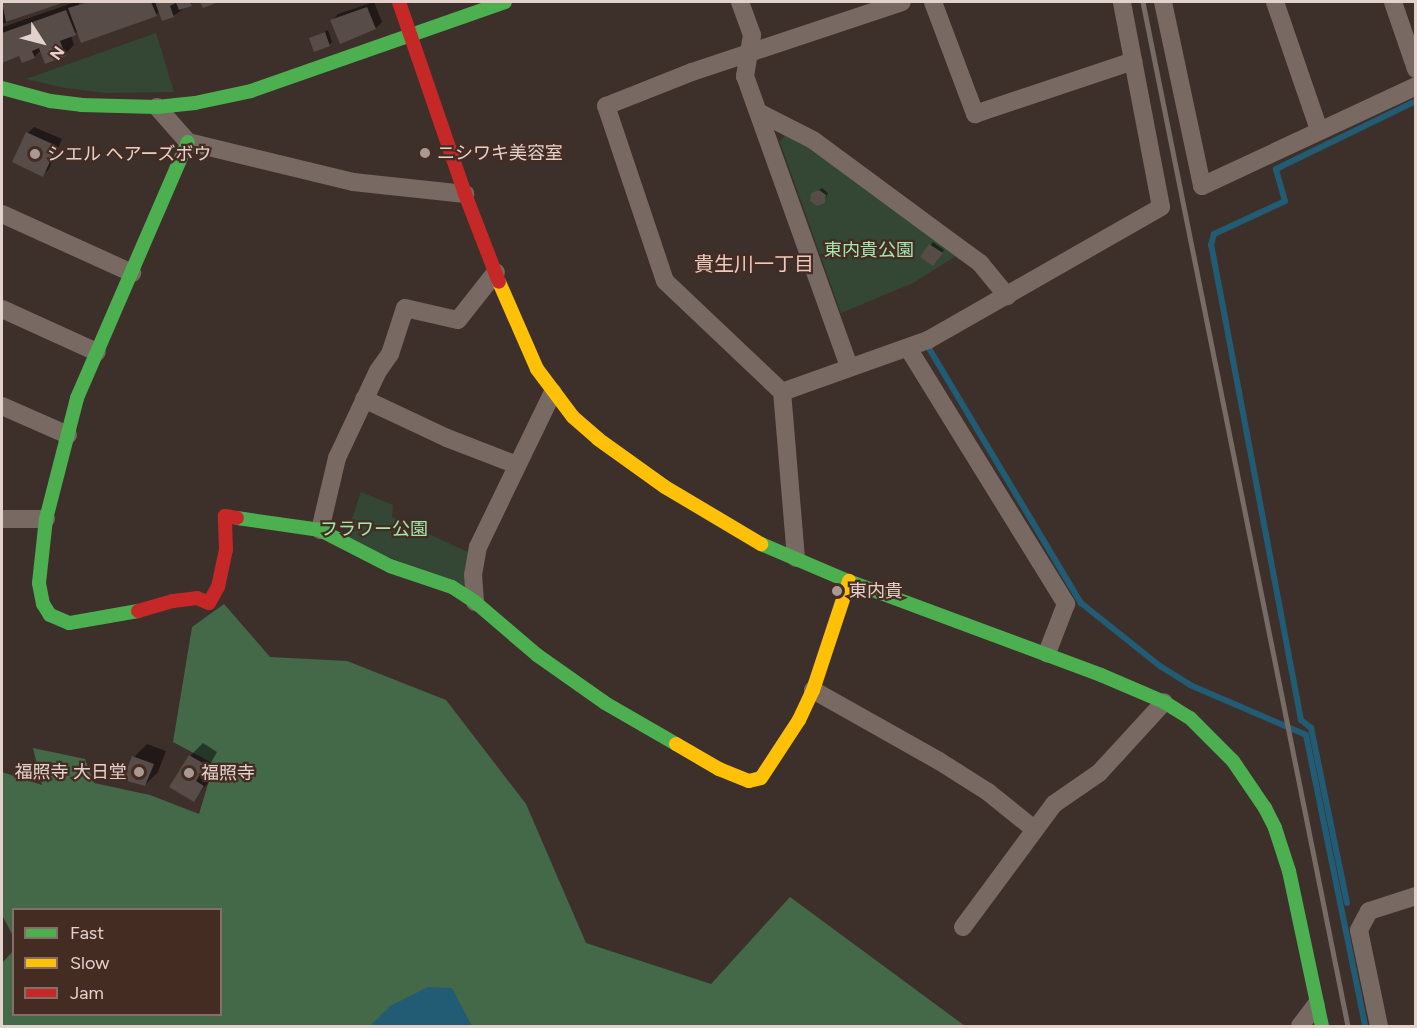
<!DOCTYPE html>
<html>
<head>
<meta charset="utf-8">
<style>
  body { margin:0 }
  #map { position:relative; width:1417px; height:1028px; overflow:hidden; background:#3d302b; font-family:Figtree,"Noto Sans JP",sans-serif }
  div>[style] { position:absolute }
  .green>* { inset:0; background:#334734 }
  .forest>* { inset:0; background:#436948 }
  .water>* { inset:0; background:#225c74 }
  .shadow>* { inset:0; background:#0007 }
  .stream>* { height:6px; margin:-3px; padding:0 3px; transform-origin:3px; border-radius:3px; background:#225c74 }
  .building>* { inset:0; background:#574c48 }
  .street>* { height:18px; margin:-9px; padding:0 9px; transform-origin:9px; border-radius:9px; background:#786962 }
  .fast>* { height:14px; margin:-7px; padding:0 7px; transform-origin:7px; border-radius:7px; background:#4caf50 }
  .slow>* { height:14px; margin:-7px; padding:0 7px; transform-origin:7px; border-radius:7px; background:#ffc107 }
  .jam>* { height:14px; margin:-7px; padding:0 7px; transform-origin:7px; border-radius:7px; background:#c62828 }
  .rail>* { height:4.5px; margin:-2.25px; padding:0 2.25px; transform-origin:2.25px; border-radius:2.25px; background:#766b65 }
  .dots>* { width:16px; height:16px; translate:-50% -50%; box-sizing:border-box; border:3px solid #452c23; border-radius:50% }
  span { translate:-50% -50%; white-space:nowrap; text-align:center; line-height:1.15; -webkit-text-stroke:4.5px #452c23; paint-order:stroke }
  .poi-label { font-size:18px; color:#e3d2cc }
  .left { translate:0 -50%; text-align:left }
  .right { translate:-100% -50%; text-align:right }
  .park-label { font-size:18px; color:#a2e9ae }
  .neighbourhood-label { font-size:20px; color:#eccbbf }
  .frame { position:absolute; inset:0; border:3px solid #e3d2cc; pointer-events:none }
  .legend { position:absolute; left:12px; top:908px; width:210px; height:108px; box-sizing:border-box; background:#452c23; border:2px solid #846e67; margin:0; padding:8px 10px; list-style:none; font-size:18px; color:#e3d2cc }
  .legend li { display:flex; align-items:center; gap:12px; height:30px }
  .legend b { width:30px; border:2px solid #846e67 }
  .north { position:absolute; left:12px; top:12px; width:60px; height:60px; -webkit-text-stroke:4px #452c23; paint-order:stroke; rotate:126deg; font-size:16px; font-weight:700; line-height:24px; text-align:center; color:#e3d2cc }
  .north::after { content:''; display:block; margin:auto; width:21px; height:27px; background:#e3d2cc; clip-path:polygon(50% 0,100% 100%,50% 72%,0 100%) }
</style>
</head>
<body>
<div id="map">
  <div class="green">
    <div style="clip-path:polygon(156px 33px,174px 92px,106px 93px,65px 88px,26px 79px)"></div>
    <div style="clip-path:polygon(785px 135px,811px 147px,956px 256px,913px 283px,841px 313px,780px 142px)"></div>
    <div style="clip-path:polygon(361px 492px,393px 505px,392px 517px,470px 553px,468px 588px,345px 540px)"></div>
  </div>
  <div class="forest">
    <div style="clip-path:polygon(224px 604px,270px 657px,347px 661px,446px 700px,526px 804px,586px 943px,711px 984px,790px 897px,965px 1026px,2px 1026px,2px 963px,13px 951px,14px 1014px,220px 1014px,220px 910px,14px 910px,13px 936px,2px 915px,2px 772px,42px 785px,33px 748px,85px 759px,94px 783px,150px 795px,199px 814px,214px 764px,173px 742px,192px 627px)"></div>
  </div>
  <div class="water">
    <div style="clip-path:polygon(428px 987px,452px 988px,472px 1026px,370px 1026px,390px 1006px)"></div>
  </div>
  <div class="shadow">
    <div style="clip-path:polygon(2px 2px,61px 2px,2px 24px)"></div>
    <div style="clip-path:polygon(75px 2px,84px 2px,79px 3px,79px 6px,94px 2px,194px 2px,173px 16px,160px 11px,156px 15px,78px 31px,71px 36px,74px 45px,65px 54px,41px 50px,34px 57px,20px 54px,2px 61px,3px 27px)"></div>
    <div style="clip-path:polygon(374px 2px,382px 22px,376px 28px,332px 21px,338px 14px)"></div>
    <div style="clip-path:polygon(328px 30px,332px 42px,329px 45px,311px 39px)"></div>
    <div style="clip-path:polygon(34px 127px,62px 139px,49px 169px,43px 175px,28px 133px)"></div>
    <div style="clip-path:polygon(822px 188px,828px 193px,824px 202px,812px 194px)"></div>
    <div style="clip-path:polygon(933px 242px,944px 250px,936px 262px,922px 257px)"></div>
    <div style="clip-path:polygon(203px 743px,217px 752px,208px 768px,216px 773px,194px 800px,190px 756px)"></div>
    <div style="clip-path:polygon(147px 744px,166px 751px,158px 772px,145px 785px,134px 757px)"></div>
  </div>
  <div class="stream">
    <div style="left:930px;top:350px;width:295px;rotate:59.2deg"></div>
    <div style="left:1081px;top:603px;width:101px;rotate:38.6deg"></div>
    <div style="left:1160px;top:666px;width:36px;rotate:32deg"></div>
    <div style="left:1190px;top:685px;width:126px;rotate:23.3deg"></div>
    <div style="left:1306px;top:735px;width:297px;rotate:78.5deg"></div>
    <div style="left:1347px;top:903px;width:179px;rotate:-101.6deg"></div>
    <div style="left:1311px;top:728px;width:13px;rotate:-141deg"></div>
    <div style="left:1301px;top:720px;width:483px;rotate:-100.7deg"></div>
    <div style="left:1211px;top:245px;width:11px;rotate:-75deg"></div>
    <div style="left:1214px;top:234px;width:78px;rotate:-24.9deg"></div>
    <div style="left:1285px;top:201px;width:33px;rotate:-106deg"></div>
    <div style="left:1276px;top:169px;width:153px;rotate:-25.9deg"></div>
  </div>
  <div class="building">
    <div style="clip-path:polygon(2px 2px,65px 2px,6px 22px)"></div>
    <div style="clip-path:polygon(89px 2px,151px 2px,157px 16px,81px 43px,68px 8px)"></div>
    <div style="clip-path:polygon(155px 2px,190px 2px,192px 6px,179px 10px,176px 3px,170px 6px,174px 17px,162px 21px)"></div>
    <div style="clip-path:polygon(200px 2px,219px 2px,203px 8px)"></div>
    <div style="clip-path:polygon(367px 7px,376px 29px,340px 44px,330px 20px)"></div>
    <div style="clip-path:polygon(66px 10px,76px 35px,60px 41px,66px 56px,45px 64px,39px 48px,32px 51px,35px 58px,22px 63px,19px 56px,2px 63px,2px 33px)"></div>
    <div style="clip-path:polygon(325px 32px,330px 46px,314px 52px,309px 38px)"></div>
    <div style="clip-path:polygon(26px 132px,57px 146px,43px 177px,12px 162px)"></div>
    <div style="clip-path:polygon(819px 190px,826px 195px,825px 203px,817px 206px,810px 201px,811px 193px)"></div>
    <div style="clip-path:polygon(929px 244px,943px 253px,933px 266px,920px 257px)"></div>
    <div style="clip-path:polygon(189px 755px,206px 765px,196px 781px,204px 786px,194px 802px,169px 787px)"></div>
    <div style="clip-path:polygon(132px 756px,154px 764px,145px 786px,123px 780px)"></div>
  </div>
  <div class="street">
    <div style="left:740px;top:2px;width:35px;rotate:70deg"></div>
    <div style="left:752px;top:35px;width:42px;rotate:99.7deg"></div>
    <div style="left:745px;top:76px;width:309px;rotate:70.3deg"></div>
    <div style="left:933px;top:2px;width:120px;rotate:69.4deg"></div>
    <div style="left:975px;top:114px;width:167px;rotate:-18.5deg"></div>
    <div style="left:1163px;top:2px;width:188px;rotate:78deg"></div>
    <div style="left:1202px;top:186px;width:236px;rotate:-25deg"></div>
    <div style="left:1275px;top:2px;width:135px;rotate:71deg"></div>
    <div style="left:1393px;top:2px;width:71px;rotate:71.1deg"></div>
    <div style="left:157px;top:107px;width:47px;rotate:48.5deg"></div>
    <div style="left:188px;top:142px;width:170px;rotate:13.6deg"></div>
    <div style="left:353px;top:182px;width:113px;rotate:6.1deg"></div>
    <div style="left:760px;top:113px;width:59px;rotate:27deg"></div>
    <div style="left:813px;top:140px;width:189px;rotate:36.4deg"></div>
    <div style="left:965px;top:252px;width:19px;rotate:36deg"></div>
    <div style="left:980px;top:263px;width:43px;rotate:50.7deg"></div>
    <div style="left:2px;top:214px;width:143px;rotate:24.4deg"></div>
    <div style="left:2px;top:309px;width:104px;rotate:24.4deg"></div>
    <div style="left:908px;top:348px;width:301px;rotate:58.3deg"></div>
    <div style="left:1066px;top:604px;width:53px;rotate:111.2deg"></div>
    <div style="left:782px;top:392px;width:155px;rotate:-19.6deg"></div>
    <div style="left:928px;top:340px;width:268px;rotate:-29.7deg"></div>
    <div style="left:1161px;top:207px;width:209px;rotate:-100.8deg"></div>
    <div style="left:364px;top:399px;width:92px;rotate:25.2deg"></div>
    <div style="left:447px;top:438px;width:75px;rotate:21.1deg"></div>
    <div style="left:2px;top:406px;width:72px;rotate:23.7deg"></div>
    <div style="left:2px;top:519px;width:44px"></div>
    <div style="left:320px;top:530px;width:74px;rotate:-76.7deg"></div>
    <div style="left:337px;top:458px;width:96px;rotate:-64.8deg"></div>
    <div style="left:378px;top:371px;width:21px;rotate:-55deg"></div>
    <div style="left:390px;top:354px;width:48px;rotate:-71.9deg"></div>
    <div style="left:405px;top:308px;width:54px;rotate:12.8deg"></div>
    <div style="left:458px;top:320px;width:61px;rotate:-51.6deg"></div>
    <div style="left:796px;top:558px;width:167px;rotate:-94.8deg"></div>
    <div style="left:782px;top:392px;width:161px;rotate:-136.5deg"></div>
    <div style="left:665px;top:281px;width:185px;rotate:-108.6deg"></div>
    <div style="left:606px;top:106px;width:92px;rotate:-21.6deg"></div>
    <div style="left:692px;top:72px;width:221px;rotate:-18.4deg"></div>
    <div style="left:475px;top:602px;width:27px;rotate:-94deg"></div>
    <div style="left:473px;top:575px;width:28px;rotate:-80deg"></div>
    <div style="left:478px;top:547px;width:172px;rotate:-64.2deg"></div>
    <div style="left:813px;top:690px;width:145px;rotate:29.4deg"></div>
    <div style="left:939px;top:761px;width:58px;rotate:32.3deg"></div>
    <div style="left:988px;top:792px;width:59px;rotate:38.8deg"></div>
    <div style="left:963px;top:927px;width:153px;rotate:-53.5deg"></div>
    <div style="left:1054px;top:804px;width:55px;rotate:-34.6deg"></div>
    <div style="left:1099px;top:773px;width:96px;rotate:-47.5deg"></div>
    <div style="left:1300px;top:1026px;width:26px;rotate:-53deg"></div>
    <div style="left:1379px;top:1026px;width:98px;rotate:-101.8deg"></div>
    <div style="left:1359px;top:930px;width:21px;rotate:-62deg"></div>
    <div style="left:1369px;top:911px;width:49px;rotate:-17.7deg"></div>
  </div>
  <div class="fast">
    <div style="left:2px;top:88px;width:50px;rotate:15.2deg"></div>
    <div style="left:50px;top:101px;width:31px;rotate:7deg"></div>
    <div style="left:81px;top:105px;width:76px;rotate:1.5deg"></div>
    <div style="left:157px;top:107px;width:38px;rotate:-6deg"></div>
    <div style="left:195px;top:103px;width:57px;rotate:-12.1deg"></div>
    <div style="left:251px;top:91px;width:269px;rotate:-19.3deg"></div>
    <div style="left:237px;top:518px;width:84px;rotate:8.2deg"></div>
    <div style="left:320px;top:530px;width:79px;rotate:27.2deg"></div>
    <div style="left:390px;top:566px;width:65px;rotate:18.7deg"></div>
    <div style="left:452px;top:587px;width:27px;rotate:33deg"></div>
    <div style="left:475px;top:602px;width:82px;rotate:40.5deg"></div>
    <div style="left:537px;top:655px;width:83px;rotate:35.2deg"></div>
    <div style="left:605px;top:703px;width:82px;rotate:30deg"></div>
    <div style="left:761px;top:544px;width:89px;rotate:23.1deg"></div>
    <div style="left:843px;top:579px;width:275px;rotate:20.4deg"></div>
    <div style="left:1101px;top:675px;width:69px;rotate:23.2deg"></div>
    <div style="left:1164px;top:702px;width:31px;rotate:32deg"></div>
    <div style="left:1190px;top:718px;width:61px;rotate:45deg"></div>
    <div style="left:1233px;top:761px;width:57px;rotate:55.8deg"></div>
    <div style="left:1265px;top:808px;width:22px;rotate:63deg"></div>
    <div style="left:1275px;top:828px;width:45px;rotate:72deg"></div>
    <div style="left:1289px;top:871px;width:158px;rotate:78deg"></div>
    <div style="left:138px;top:611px;width:70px;rotate:170.1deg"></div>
    <div style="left:69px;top:623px;width:21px;rotate:-157deg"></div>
    <div style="left:50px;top:615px;width:13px;rotate:-122deg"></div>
    <div style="left:43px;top:604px;width:21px;rotate:-101deg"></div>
    <div style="left:39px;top:583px;width:64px;rotate:-83.8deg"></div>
    <div style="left:46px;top:519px;width:125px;rotate:-75.6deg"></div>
    <div style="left:77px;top:398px;width:279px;rotate:-66.6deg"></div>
  </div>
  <div class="slow">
    <div style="left:499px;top:282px;width:95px;rotate:66.4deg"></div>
    <div style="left:537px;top:369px;width:60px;rotate:53.1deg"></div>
    <div style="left:573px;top:417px;width:33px;rotate:41deg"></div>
    <div style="left:598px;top:439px;width:82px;rotate:35.6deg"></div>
    <div style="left:665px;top:487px;width:112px;rotate:30.7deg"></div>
    <div style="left:676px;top:744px;width:50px;rotate:30.2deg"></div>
    <div style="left:719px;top:769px;width:32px;rotate:22deg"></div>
    <div style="left:749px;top:781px;width:12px;rotate:-14deg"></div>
    <div style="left:761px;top:778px;width:69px;rotate:-56.8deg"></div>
    <div style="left:799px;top:720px;width:33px;rotate:-65deg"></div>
    <div style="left:813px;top:690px;width:115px;rotate:-71.7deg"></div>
  </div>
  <div class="jam">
    <div style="left:399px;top:2px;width:203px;rotate:71deg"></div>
    <div style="left:465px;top:194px;width:94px;rotate:68.9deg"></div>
    <div style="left:138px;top:611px;width:36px;rotate:-16deg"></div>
    <div style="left:173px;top:601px;width:24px;rotate:-7deg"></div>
    <div style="left:197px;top:598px;width:13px;rotate:23deg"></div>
    <div style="left:209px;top:603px;width:18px;rotate:-61deg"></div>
    <div style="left:218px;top:587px;width:38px;rotate:-78deg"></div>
    <div style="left:226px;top:550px;width:34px;rotate:-92deg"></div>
    <div style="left:225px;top:516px;width:12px;rotate:9deg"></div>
  </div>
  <div class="rail">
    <div style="left:1143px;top:2px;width:1044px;rotate:78.68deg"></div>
  </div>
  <div class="dots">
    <div style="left:425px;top:153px;background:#a99994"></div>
    <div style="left:35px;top:154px;background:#a99994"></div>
    <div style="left:837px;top:591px;background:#a99994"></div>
    <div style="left:139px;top:772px;background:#a99994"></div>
    <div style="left:189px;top:773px;background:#a99994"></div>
  </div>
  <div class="poi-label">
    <span class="left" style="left:437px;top:153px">ニシワキ美容室</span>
    <span class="left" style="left:47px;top:154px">シエル ヘアーズボウ</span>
    <span class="left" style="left:849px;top:591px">東内貴</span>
    <span class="right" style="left:127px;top:772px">福照寺 大日堂</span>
    <span class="left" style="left:201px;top:773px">福照寺</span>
  </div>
  <div class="park-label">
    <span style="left:869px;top:250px">東内貴公園</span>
    <span style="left:374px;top:529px">フラワー公園</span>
  </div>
  <div class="neighbourhood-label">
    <span style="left:754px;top:264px">貴生川一丁目</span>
  </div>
  <div class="frame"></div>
  <ul class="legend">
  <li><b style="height:8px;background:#4caf50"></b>Fast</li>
  <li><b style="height:8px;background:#ffc107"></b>Slow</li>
  <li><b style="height:8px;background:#c62828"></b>Jam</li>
  </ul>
  <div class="north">N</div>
</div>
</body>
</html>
